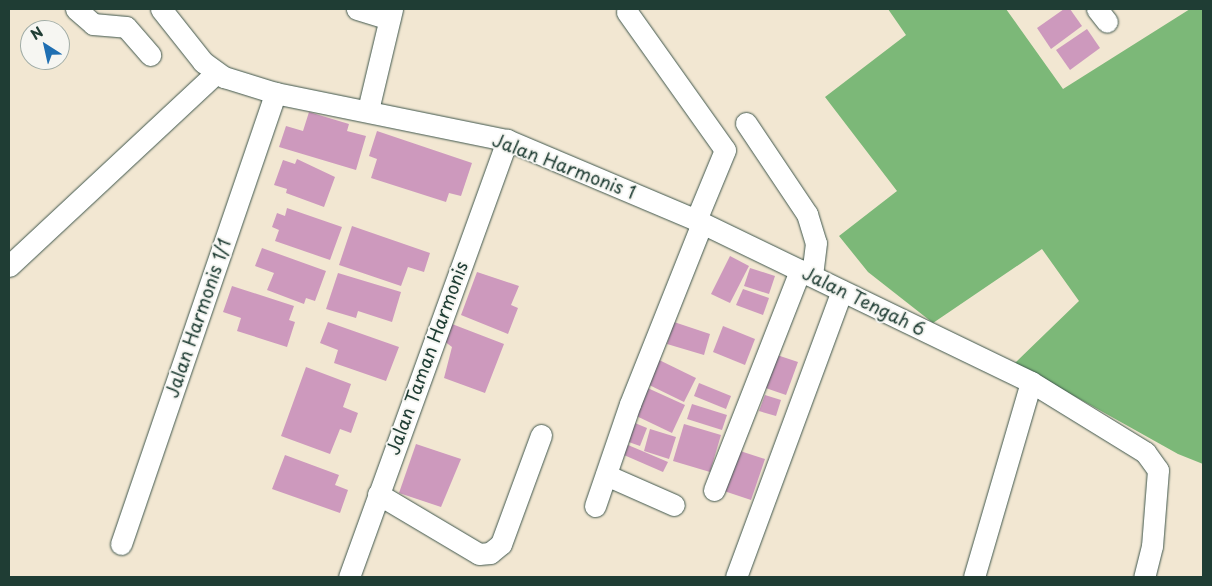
<!DOCTYPE html>
<html>
<head>
<meta charset="utf-8">
<style>
  body { margin:0 }
  #map { position:relative; width:1212px; height:586px; overflow:hidden; background:#f2e7d2; font-family:"Playpen Sans",sans-serif }
  div>[style] { position:absolute }
  .forest>* { inset:0; background:#7cb878 }
  .building>* { inset:0; background:#cd99bd }
  .roads { filter:drop-shadow(0 0 1px #3f564c) drop-shadow(0 0 1px #3f564c) }
  .minor>* { height:21px; margin:-10.5px; padding:0 10.5px; transform-origin:10.5px; border-radius:10.5px; background:#fff }
  span { translate:-50% -50%; white-space:nowrap; text-align:center; line-height:1.15; -webkit-text-stroke:4px #f6f6f2; paint-order:stroke }
  .street-label { font-size:18px; color:#1f3d34 }
  .frame { position:absolute; inset:0; border:10px solid #1f3d34; pointer-events:none }
  .north { position:absolute; left:20px; top:20px; width:50px; height:50px; box-sizing:border-box; background:#f6f6f2; border:1px solid #a0aca6; border-radius:50%; rotate:325deg; font-size:14px; font-weight:700; line-height:20px; text-align:center; color:#1f3d34 }
  .north::after { content:''; display:block; margin:auto; width:18px; height:22px; background:#1f6fb2; clip-path:polygon(50% 0,100% 100%,50% 72%,0 100%) }
</style>
</head>
<body>
<div id="map">
  <div class="forest">
    <div style="clip-path:polygon(888px 9px,1006px 9px,1063px 89px,1190px 9px,1203px 9px,1203px 464px,1178px 454px,1015px 363px,1079px 301px,1042px 249px,933px 323px,868px 272px,839px 236px,897px 191px,825px 97px,906px 35px)"></div>
  </div>
  <div class="building">
    <div style="clip-path:polygon(1064px 9px,1070px 9px,1082px 26px,1051px 49px,1037px 28px)"></div>
    <div style="clip-path:polygon(1087px 29px,1100px 48px,1070px 70px,1056px 50px)"></div>
    <div style="clip-path:polygon(309px 112px,349px 124px,347px 131px,366px 136px,356px 170px,279px 147px,286px 126px,303px 131px)"></div>
    <div style="clip-path:polygon(377px 131px,472px 163px,461px 196px,449px 193px,446px 202px,371px 178px,377px 159px,369px 156px)"></div>
    <div style="clip-path:polygon(297px 159px,335px 177px,324px 207px,286px 193px,287px 189px,274px 185px,283px 160px,295px 164px)"></div>
    <div style="clip-path:polygon(287px 208px,342px 227px,330px 260px,275px 241px,279px 230px,272px 227px,277px 213px,285px 216px)"></div>
    <div style="clip-path:polygon(352px 226px,430px 253px,424px 272px,408px 267px,401px 286px,339px 265px)"></div>
    <div style="clip-path:polygon(262px 248px,326px 271px,315px 301px,306px 298px,304px 304px,267px 290px,274px 273px,255px 266px)"></div>
    <div style="clip-path:polygon(730px 256px,749px 266px,730px 303px,711px 294px)"></div>
    <div style="clip-path:polygon(750px 268px,775px 276px,769px 294px,744px 286px)"></div>
    <div style="clip-path:polygon(477px 272px,519px 286px,511px 305px,518px 308px,508px 334px,461px 315px)"></div>
    <div style="clip-path:polygon(338px 273px,401px 292px,392px 322px,358px 311px,356px 318px,326px 309px)"></div>
    <div style="clip-path:polygon(232px 286px,294px 306px,289px 320px,295px 322px,287px 347px,237px 331px,241px 318px,223px 312px)"></div>
    <div style="clip-path:polygon(743px 289px,769px 298px,763px 315px,736px 305px)"></div>
    <div style="clip-path:polygon(328px 322px,399px 347px,386px 381px,334px 363px,338px 350px,320px 343px)"></div>
    <div style="clip-path:polygon(674px 322px,710px 334px,704px 355px,667px 344px)"></div>
    <div style="clip-path:polygon(452px 324px,504px 344px,485px 393px,444px 378px,452px 347px,444px 341px)"></div>
    <div style="clip-path:polygon(723px 326px,755px 339px,745px 365px,713px 352px)"></div>
    <div style="clip-path:polygon(771px 353px,798px 362px,786px 395px,760px 386px)"></div>
    <div style="clip-path:polygon(653px 357px,696px 378px,684px 402px,641px 381px)"></div>
    <div style="clip-path:polygon(306px 367px,351px 384px,343px 407px,358px 413px,351px 433px,340px 429px,330px 454px,281px 436px)"></div>
    <div style="clip-path:polygon(699px 383px,731px 396px,726px 409px,694px 396px)"></div>
    <div style="clip-path:polygon(641px 385px,685px 405px,672px 433px,628px 412px)"></div>
    <div style="clip-path:polygon(765px 395px,781px 400px,776px 416px,759px 411px)"></div>
    <div style="clip-path:polygon(692px 404px,727px 415px,722px 430px,687px 419px)"></div>
    <div style="clip-path:polygon(630px 421px,647px 428px,640px 446px,623px 440px)"></div>
    <div style="clip-path:polygon(684px 424px,721px 435px,710px 472px,673px 461px)"></div>
    <div style="clip-path:polygon(650px 429px,676px 437px,669px 459px,644px 451px)"></div>
    <div style="clip-path:polygon(621px 442px,668px 462px,663px 472px,617px 452px)"></div>
    <div style="clip-path:polygon(416px 444px,461px 459px,441px 507px,399px 493px)"></div>
    <div style="clip-path:polygon(734px 449px,765px 459px,751px 500px,721px 490px)"></div>
    <div style="clip-path:polygon(285px 455px,339px 475px,335px 485px,348px 490px,340px 513px,272px 489px)"></div>
  </div>
  <div class="roads">
    <div class="minor">
      <div style="left:76px;top:9px;width:23px;rotate:41deg"></div>
      <div style="left:93px;top:24px;width:33px;rotate:5deg"></div>
      <div style="left:126px;top:27px;width:37px;rotate:49deg"></div>
      <div style="left:161px;top:9px;width:68px;rotate:51.6deg"></div>
      <div style="left:203px;top:62px;width:26px;rotate:36deg"></div>
      <div style="left:224px;top:77px;width:53px;rotate:17.4deg"></div>
      <div style="left:275px;top:93px;width:237px;rotate:11.5deg"></div>
      <div style="left:507px;top:140px;width:205px;rotate:22.9deg"></div>
      <div style="left:696px;top:220px;width:372px;rotate:25.8deg"></div>
      <div style="left:1031px;top:382px;width:134px;rotate:31.6deg"></div>
      <div style="left:1145px;top:452px;width:22px;rotate:54deg"></div>
      <div style="left:1158px;top:470px;width:76px;rotate:94.5deg"></div>
      <div style="left:1152px;top:546px;width:32px;rotate:104deg"></div>
      <div style="left:357px;top:9px;width:34px;rotate:17deg"></div>
      <div style="left:1097px;top:9px;width:16px;rotate:52deg"></div>
      <div style="left:627px;top:12px;width:169px;rotate:54.6deg"></div>
      <div style="left:725px;top:150px;width:76px;rotate:112.5deg"></div>
      <div style="left:368px;top:110px;width:104px;rotate:-76.6deg"></div>
      <div style="left:746px;top:123px;width:110px;rotate:56.2deg"></div>
      <div style="left:807px;top:214px;width:30px;rotate:73deg"></div>
      <div style="left:816px;top:243px;width:33px;rotate:97deg"></div>
      <div style="left:9px;top:266px;width:283px;rotate:-43deg"></div>
      <div style="left:606px;top:475px;width:74px;rotate:23.8deg"></div>
      <div style="left:714px;top:490px;width:236px;rotate:-68.6deg"></div>
      <div style="left:378px;top:494px;width:117px;rotate:30.7deg"></div>
      <div style="left:479px;top:554px;width:11px;rotate:-5deg"></div>
      <div style="left:490px;top:553px;width:14px;rotate:-39deg"></div>
      <div style="left:501px;top:544px;width:116px;rotate:-69.8deg"></div>
      <div style="left:595px;top:506px;width:108px;rotate:-71.1deg"></div>
      <div style="left:630px;top:404px;width:195px;rotate:-68.3deg"></div>
      <div style="left:121px;top:544px;width:477px;rotate:-71.1deg"></div>
      <div style="left:349px;top:577px;width:465px;rotate:-70.1deg"></div>
      <div style="left:736px;top:577px;width:305px;rotate:-69.7deg"></div>
      <div style="left:974px;top:577px;width:203px;rotate:-73.7deg"></div>
    </div>
  </div>
  <div class="street-label">
    <span style="left:564px;top:166px;rotate:21deg">Jalan Harmonis 1</span>
    <span style="left:864px;top:301px;rotate:26deg">Jalan Tengah 6</span>
    <span style="left:198px;top:318px;rotate:-71deg">Jalan Harmonis 1/1</span>
    <span style="left:427px;top:358px;rotate:-70deg">Jalan Taman Harmonis</span>
  </div>
  <div class="frame"></div>
  <div class="north">N</div>
</div>
</body>
</html>
